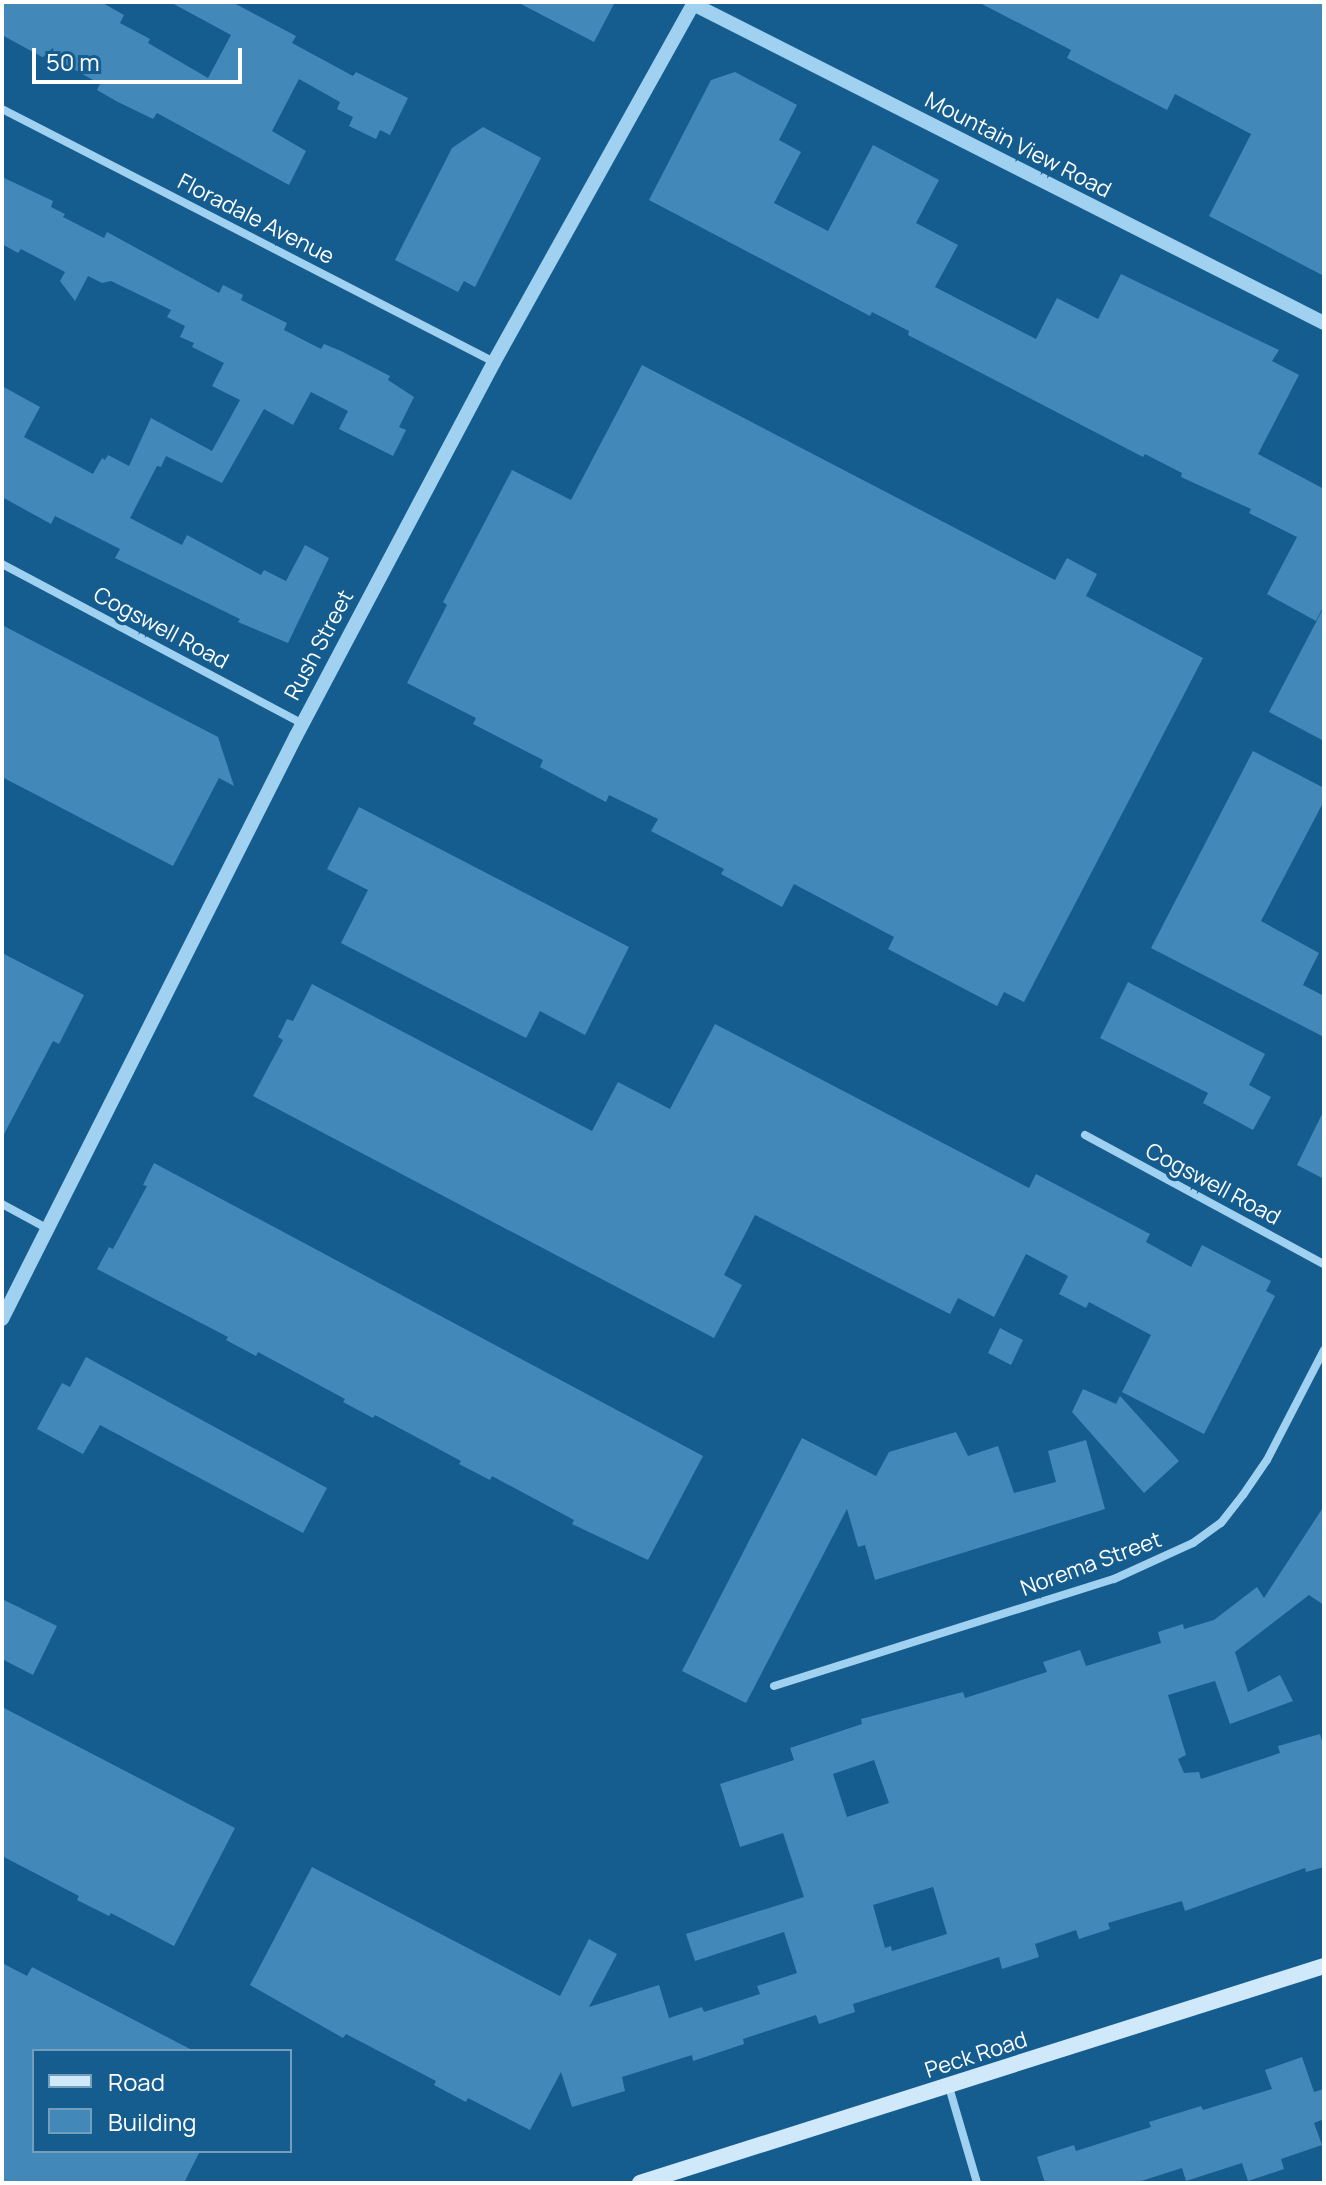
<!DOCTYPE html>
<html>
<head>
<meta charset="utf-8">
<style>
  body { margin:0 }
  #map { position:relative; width:1326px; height:2185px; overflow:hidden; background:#155d8f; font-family:Manrope,sans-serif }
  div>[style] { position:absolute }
  .building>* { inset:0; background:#4289b9 }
  .minor>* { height:8px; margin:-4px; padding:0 4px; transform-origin:4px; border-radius:4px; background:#a1d1f0 }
  .tertiary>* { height:14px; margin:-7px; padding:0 7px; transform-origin:7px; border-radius:7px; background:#a1d1f0 }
  .secondary>* { height:16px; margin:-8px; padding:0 8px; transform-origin:8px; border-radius:8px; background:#cfe9fb }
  span { translate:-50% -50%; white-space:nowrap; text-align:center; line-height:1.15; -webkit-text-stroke:7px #155d8f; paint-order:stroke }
  .street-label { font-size:22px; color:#fff }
  .frame { position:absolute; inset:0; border:4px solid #fff; pointer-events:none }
  .legend { position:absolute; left:32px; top:2049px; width:260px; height:104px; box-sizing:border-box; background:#155d8f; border:2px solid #739ebc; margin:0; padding:10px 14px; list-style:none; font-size:24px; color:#fff }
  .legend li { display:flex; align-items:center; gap:16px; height:40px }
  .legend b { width:40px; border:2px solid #739ebc }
  .scale { position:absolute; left:32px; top:48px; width:210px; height:36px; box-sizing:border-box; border:4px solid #fff; border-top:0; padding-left:10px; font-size:24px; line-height:28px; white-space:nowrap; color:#fff; -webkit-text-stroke:6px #155d8f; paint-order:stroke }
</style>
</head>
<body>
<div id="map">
  <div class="building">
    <div style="clip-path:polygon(2px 2px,101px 2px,124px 15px,120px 23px,150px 39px,148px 43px,208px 78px,231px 35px,170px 2px,232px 2px,296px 36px,292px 43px,353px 76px,356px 72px,408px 98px,390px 135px,380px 130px,376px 139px,349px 126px,353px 117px,337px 109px,340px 102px,299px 79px,272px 131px,306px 151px,289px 185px,157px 113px,153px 119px,116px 101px,97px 90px,100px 84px,47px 54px,44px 58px,2px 35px)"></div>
    <div style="clip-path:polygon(517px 2px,615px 2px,594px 42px)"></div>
    <div style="clip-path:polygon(978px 2px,1324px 2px,1324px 276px,1209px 216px,1251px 134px,1175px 94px,1167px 110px,1067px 58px,1071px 50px)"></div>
    <div style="clip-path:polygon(735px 72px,797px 105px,779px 140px,801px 152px,774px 203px,828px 231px,873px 145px,939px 180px,916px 223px,958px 245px,935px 287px,1036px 339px,1057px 298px,1098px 319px,1121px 274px,1279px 350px,1272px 361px,1299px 375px,1258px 454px,1324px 489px,1324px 605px,1316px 621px,1267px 594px,1297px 537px,1249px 513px,1251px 509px,1181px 477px,1182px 473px,1145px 454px,1143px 457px,908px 335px,909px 331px,872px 312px,870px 316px,649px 200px,711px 80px)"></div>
    <div style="clip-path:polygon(483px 127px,541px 158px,475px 287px,464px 281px,458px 292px,395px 260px,452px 148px)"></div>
    <div style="clip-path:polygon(2px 177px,53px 201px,51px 207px,65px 214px,63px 217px,104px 238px,107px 232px,219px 293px,223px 285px,243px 295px,241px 300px,287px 323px,284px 330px,321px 349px,324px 344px,341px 351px,390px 376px,388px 380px,414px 397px,399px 427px,406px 430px,393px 456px,339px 429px,348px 411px,311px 392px,293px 425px,264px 409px,222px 483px,166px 456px,161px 467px,157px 466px,130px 518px,182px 545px,187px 535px,261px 575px,264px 570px,286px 581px,305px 545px,329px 558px,288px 643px,238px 622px,240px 619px,115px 558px,120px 549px,55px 516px,51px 524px,2px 497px,2px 386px,40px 407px,24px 437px,93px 474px,102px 458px,105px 460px,108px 455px,129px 466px,151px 418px,212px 451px,240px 400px,212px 386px,224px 363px,192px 347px,194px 343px,180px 337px,185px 326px,167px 317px,171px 310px,111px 281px,102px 283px,88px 276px,75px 301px,60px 281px,65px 272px,21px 249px,18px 253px,2px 244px)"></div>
    <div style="clip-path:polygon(642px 365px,1055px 580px,1067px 558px,1097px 574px,1086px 596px,1203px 658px,1024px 1002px,1004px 992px,997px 1006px,888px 949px,894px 937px,794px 884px,782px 907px,721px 874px,724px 869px,651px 831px,658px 819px,609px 795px,606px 802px,540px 767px,543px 760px,473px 724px,476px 718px,407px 683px,447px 605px,443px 602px,512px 470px,571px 500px)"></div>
    <div style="clip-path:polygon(1324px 607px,1324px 741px,1269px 712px)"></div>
    <div style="clip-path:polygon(2px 625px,218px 737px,234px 786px,219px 778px,173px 866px,2px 777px)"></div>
    <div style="clip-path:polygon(1253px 751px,1324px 788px,1324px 801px,1261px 921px,1319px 953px,1303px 985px,1324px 996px,1324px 1037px,1151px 948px)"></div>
    <div style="clip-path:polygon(359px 807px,629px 947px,585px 1035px,540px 1011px,526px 1038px,341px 943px,368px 890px,327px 869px)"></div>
    <div style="clip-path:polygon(2px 953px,84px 995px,59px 1044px,53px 1041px,2px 1138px)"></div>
    <div style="clip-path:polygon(1128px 982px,1265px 1054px,1249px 1085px,1271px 1097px,1253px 1130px,1203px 1103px,1208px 1093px,1100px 1038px)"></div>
    <div style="clip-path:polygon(312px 984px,592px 1131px,618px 1082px,670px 1109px,715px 1024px,1029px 1188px,1036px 1174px,1150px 1234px,1146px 1242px,1191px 1267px,1202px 1245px,1271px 1281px,1266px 1291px,1275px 1296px,1204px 1434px,1122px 1392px,1151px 1335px,1089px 1302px,1086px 1308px,1059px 1294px,1068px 1276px,1026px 1254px,994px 1317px,958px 1298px,950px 1314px,755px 1215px,724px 1275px,742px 1285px,714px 1338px,253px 1096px,283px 1040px,278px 1037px,287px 1019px,293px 1021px)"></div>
    <div style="clip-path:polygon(1324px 1110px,1324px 1179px,1297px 1165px)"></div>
    <div style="clip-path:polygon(154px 1163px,703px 1456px,648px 1560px,572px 1524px,574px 1520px,492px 1476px,490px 1480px,459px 1464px,461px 1461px,375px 1415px,373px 1418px,343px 1402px,345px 1399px,258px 1352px,256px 1356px,226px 1340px,228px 1337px,97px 1269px,109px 1247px,113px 1249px,147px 1186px,143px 1185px)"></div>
    <div style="clip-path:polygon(1000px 1328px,1023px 1340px,1011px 1365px,988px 1353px)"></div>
    <div style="clip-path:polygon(86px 1357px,327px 1488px,303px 1533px,100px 1425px,83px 1454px,37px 1429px,62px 1383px,70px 1387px)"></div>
    <div style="clip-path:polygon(1083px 1389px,1116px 1404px,1120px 1396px,1179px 1461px,1144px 1493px,1072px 1412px)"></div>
    <div style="clip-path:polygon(956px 1432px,968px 1456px,998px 1446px,1014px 1493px,1056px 1482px,1048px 1451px,1086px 1440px,1105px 1509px,875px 1580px,865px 1545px,858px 1547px,847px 1509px,746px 1703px,682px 1671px,802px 1438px,876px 1476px,889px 1452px)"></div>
    <div style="clip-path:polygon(evenodd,1324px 1506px,1324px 1605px,1309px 1595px,1235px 1652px,1248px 1692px,1280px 1675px,1293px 1701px,1230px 1724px,1215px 1681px,1168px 1695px,1186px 1755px,1178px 1759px,1184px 1773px,1199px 1772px,1201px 1779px,1280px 1753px,1278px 1746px,1320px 1734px,1324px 1747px,1324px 1867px,1306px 1872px,1305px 1868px,1185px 1911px,1182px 1901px,1108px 1923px,1110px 1929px,1079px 1939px,1076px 1930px,1035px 1944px,1039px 1957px,1002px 1969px,999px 1957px,853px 2004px,855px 2012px,819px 2024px,816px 2015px,743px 2039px,744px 2044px,693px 2061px,692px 2055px,622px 2077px,625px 2091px,572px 2107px,561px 2072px,530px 2130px,468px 2098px,466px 2102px,434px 2085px,436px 2081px,346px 2034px,343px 2038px,250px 1985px,312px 1867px,560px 1996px,589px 1939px,617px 1954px,589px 2007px,659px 1985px,669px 2018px,702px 2007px,704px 2012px,760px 1994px,757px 1986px,797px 1973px,784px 1932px,695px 1961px,686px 1934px,804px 1897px,783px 1833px,740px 1847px,720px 1784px,794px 1760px,790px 1748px,862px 1724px,861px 1719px,963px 1692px,965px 1698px,1047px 1672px,1043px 1662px,1080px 1650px,1086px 1666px,1161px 1643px,1158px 1632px,1183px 1624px,1184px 1629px,1214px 1620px,1257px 1587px,1264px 1598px,1324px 1506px,874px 1760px,889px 1803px,847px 1817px,833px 1774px,874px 1760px,1324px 1506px,933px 1887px,947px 1934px,892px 1951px,891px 1946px,885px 1948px,873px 1905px,933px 1887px)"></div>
    <div style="clip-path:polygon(2px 1599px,57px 1626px,33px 1675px,2px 1659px)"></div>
    <div style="clip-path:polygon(2px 1707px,235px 1828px,174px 1946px,111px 1913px,109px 1916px,77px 1900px,79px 1896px,2px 1856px)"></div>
    <div style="clip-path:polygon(2px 1963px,27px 1976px,32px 1967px,194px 2051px,34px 2051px,34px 2151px,200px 2151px,184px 2183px,2px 2183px)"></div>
    <div style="clip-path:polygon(1302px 2057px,1314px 2092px,1324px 2089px,1324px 2119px,1314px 2123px,1322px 2145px,1281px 2159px,1284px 2169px,1248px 2181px,1242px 2163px,1186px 2181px,1182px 2168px,1135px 2183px,1045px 2183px,1037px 2157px,1074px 2145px,1076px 2151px,1151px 2127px,1149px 2122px,1201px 2106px,1203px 2110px,1272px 2089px,1265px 2070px)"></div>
  </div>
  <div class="minor">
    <div style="left:2px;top:109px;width:553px;rotate:27.21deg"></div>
    <div style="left:2px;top:564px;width:341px;rotate:28deg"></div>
    <div style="left:1085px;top:1135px;width:272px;rotate:28.4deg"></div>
    <div style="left:2px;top:1204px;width:52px;rotate:28.5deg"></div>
    <div style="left:774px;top:1686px;width:356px;rotate:-17.5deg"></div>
    <div style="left:1114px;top:1579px;width:87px;rotate:-24.5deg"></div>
    <div style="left:1193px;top:1543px;width:34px;rotate:-36deg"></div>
    <div style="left:1221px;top:1523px;width:36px;rotate:-52deg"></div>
    <div style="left:1243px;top:1495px;width:42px;rotate:-55.6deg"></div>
    <div style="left:1267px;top:1460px;width:124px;rotate:-62.6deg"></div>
    <div style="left:949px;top:2087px;width:100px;rotate:73.7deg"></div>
  </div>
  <div class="tertiary">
    <div style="left:693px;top:4px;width:707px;rotate:26.82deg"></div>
    <div style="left:2px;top:1319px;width:653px;rotate:-63.24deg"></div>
    <div style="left:296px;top:736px;width:423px;rotate:-62.1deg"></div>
    <div style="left:494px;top:362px;width:412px;rotate:-60.9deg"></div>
  </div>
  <div class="secondary">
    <div style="left:640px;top:2183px;width:718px;rotate:-17.6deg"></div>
  </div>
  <div class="street-label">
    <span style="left:1018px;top:145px;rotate:27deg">Mountain View Road</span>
    <span style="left:256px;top:219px;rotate:27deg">Floradale Avenue</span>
    <span style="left:161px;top:628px;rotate:28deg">Cogswell Road</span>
    <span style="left:319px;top:645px;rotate:-62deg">Rush Street</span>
    <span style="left:1213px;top:1184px;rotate:28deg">Cogswell Road</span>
    <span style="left:1091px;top:1564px;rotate:-20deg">Norema Street</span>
    <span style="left:976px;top:2055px;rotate:-18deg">Peck Road</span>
  </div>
  <div class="frame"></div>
  <ul class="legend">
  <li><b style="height:10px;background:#cfe9fb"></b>Road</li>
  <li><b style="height:22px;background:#4289b9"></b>Building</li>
  </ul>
  <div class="scale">50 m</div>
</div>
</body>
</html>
